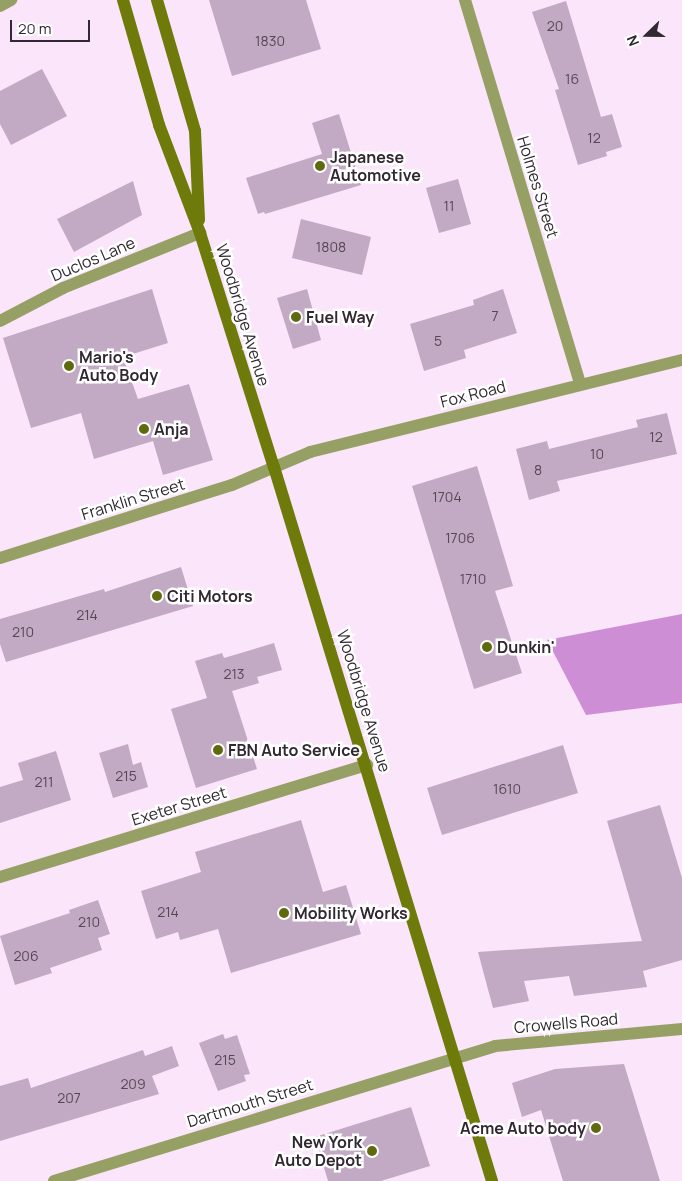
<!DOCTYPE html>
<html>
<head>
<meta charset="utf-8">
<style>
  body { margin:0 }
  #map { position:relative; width:682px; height:1181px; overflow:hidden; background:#fae5fb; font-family:Manrope,sans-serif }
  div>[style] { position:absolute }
  .forest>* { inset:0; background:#ce8ed5 }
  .building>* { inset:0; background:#c2a9c4 }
  .minor>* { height:12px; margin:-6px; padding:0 6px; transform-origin:6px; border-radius:6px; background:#96a065 }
  .tertiary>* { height:12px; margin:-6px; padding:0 6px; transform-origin:6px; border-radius:6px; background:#96a065 }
  .secondary>* { height:12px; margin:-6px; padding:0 6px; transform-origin:6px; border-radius:6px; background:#6e7a0a }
  .dots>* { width:14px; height:14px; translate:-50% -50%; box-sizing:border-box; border:2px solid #fff; border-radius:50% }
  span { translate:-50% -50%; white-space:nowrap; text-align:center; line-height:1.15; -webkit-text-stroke:5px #fff; paint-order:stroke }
  .number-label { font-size:14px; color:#554856 }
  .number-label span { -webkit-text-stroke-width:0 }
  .poi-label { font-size:16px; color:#312832; font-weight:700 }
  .left { translate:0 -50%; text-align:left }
  .right { translate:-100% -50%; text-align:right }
  .street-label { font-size:16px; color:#312832 }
  .north { position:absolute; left:622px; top:10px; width:50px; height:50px; -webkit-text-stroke:4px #fff; paint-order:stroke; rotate:248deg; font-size:14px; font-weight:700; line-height:20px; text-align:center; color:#312832 }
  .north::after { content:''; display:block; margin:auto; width:18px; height:22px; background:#312832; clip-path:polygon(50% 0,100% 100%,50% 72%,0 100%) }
  .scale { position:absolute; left:10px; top:20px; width:80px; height:22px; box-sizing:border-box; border:2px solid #312832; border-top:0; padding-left:6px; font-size:15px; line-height:18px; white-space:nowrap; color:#312832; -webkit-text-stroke:4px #fff; paint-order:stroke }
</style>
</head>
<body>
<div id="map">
  <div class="forest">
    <div style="clip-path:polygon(682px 614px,682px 703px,586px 715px,547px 640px)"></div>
  </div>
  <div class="building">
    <div style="clip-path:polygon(209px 0,306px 0,321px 49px,232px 76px)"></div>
    <div style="clip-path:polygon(566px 1px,601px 117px,612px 114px,622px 147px,606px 152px,607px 156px,578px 165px,555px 90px,559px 89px,532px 12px)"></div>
    <div style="clip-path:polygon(42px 69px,67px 116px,11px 145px,0 124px,0 91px)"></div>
    <div style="clip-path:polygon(339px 114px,361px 185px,265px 214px,264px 212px,258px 214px,246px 178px,322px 154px,312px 123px)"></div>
    <div style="clip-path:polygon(458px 179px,471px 224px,439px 233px,426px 188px)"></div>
    <div style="clip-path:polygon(133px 181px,142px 215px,74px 252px,57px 219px)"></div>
    <div style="clip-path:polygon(301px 219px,371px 237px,362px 275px,292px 258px)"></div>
    <div style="clip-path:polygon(152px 289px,168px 343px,123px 357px,138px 399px,189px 384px,213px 460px,163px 475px,153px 441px,94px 459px,81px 413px,31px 428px,3px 338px)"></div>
    <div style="clip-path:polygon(307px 289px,321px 340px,293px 349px,277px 298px)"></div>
    <div style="clip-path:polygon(503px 289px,517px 333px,464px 350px,466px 358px,424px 371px,410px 324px,474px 305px,473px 300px)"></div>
    <div style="clip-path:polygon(667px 413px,677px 454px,557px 481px,560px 491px,529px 500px,516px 449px,547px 441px,549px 449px,638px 427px,636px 420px)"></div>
    <div style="clip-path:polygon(477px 466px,513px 586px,495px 591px,522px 673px,474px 689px,412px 486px)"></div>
    <div style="clip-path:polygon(181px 567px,193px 606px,6px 662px,0 644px,0 619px,104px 589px,105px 592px)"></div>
    <div style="clip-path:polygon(274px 643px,282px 670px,257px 677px,259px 683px,232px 691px,257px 769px,196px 788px,171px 709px,207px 698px,195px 661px,222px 653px,224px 658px)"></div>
    <div style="clip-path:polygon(128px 744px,133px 765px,141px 762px,148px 787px,113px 798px,99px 753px)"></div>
    <div style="clip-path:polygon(563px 745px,578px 793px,442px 835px,427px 788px)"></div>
    <div style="clip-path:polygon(56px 751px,71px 800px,0 823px,0 787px,23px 780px,18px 763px)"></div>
    <div style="clip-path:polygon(660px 805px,682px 878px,682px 960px,643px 971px,647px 987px,574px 996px,569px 976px,524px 981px,529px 1001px,493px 1008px,478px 952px,642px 941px,607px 821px)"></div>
    <div style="clip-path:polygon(301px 820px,323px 892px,346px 885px,361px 934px,231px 973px,218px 929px,180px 940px,178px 932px,156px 939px,141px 891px,201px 872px,195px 852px)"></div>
    <div style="clip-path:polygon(98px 900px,110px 934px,98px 938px,102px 950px,50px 968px,52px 973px,15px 985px,0 936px,70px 913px,69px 910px)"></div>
    <div style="clip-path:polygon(223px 1034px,225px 1039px,237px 1035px,250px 1074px,244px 1075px,246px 1081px,218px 1091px,199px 1043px)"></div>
    <div style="clip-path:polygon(172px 1046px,179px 1066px,152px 1076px,159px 1094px,0 1141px,0 1086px,28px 1078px,31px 1088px,143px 1050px,145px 1056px)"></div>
    <div style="clip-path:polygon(624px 1064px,660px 1181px,563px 1181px,541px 1110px,522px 1117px,512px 1083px,555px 1069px)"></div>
    <div style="clip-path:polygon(411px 1107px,430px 1166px,381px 1181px,328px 1181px,315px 1137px)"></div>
  </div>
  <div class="minor">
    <div style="left:465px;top:0;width:400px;rotate:73.3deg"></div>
    <div style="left:0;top:6px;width:13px;rotate:-29deg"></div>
    <div style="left:0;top:558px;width:243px;rotate:-17.5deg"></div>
    <div style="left:232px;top:485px;width:85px;rotate:-22.9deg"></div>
    <div style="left:310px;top:452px;width:383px;rotate:-13.9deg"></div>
    <div style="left:0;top:877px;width:384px;rotate:-17deg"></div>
    <div style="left:54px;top:1181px;width:461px;rotate:-17deg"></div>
    <div style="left:495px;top:1046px;width:188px;rotate:-5.2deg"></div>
  </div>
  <div class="tertiary">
    <div style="left:0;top:321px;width:71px;rotate:-27.6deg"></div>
    <div style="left:63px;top:288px;width:148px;rotate:-21.9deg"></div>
  </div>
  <div class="secondary">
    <div style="left:123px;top:0;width:130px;rotate:73.9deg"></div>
    <div style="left:159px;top:125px;width:116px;rotate:69.2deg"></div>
    <div style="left:200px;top:233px;width:245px;rotate:72.5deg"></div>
    <div style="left:274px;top:467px;width:747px;rotate:73.02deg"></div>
    <div style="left:157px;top:0;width:136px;rotate:73.8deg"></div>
    <div style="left:195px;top:131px;width:89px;rotate:87.4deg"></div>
  </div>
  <div class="dots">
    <div style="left:320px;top:166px;background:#5f690e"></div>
    <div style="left:296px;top:317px;background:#5f690e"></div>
    <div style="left:69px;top:366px;background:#5f690e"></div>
    <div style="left:144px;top:429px;background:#5f690e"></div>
    <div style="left:157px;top:596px;background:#5f690e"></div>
    <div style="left:487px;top:647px;background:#5f690e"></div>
    <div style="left:218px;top:750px;background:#5f690e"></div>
    <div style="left:284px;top:913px;background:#5f690e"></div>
    <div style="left:596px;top:1128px;background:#5f690e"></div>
    <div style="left:372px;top:1151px;background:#5f690e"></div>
  </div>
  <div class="number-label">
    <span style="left:555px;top:26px">20</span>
    <span style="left:270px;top:41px">1830</span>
    <span style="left:572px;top:79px">16</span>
    <span style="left:594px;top:138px">12</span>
    <span style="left:449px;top:206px">11</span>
    <span style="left:331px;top:247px">1808</span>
    <span style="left:495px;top:316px">7</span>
    <span style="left:438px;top:341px">5</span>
    <span style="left:656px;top:437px">12</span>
    <span style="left:597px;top:454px">10</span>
    <span style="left:538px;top:470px">8</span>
    <span style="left:447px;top:497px">1704</span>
    <span style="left:460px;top:538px">1706</span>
    <span style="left:473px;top:579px">1710</span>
    <span style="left:87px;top:615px">214</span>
    <span style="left:23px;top:632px">210</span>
    <span style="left:234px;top:674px">213</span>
    <span style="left:126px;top:776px">215</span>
    <span style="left:44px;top:782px">211</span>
    <span style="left:507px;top:789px">1610</span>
    <span style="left:168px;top:912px">214</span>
    <span style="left:89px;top:922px">210</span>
    <span style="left:26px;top:956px">206</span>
    <span style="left:225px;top:1060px">215</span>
    <span style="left:133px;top:1084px">209</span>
    <span style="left:69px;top:1098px">207</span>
  </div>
  <div class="poi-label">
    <span class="left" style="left:330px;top:166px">Japanese<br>Automotive</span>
    <span class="left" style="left:306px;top:317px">Fuel Way</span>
    <span class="left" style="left:79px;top:366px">Mario's<br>Auto Body</span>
    <span class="left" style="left:154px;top:429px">Anja</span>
    <span class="left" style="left:167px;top:596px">Citi Motors</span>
    <span class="left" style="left:497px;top:647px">Dunkin'</span>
    <span class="left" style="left:228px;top:750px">FBN Auto Service</span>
    <span class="left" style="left:294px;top:913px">Mobility Works</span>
    <span class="right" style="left:586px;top:1128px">Acme Auto body</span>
    <span class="right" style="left:362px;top:1151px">New York<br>Auto Depot</span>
  </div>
  <div class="street-label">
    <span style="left:538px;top:187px;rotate:73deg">Holmes Street</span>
    <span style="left:93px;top:259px;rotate:-23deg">Duclos Lane</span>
    <span style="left:243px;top:315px;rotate:73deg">Woodbridge Avenue</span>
    <span style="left:473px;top:394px;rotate:-14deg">Fox Road</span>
    <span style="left:133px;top:499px;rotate:-17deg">Franklin Street</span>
    <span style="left:364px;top:701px;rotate:73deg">Woodbridge Avenue</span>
    <span style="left:179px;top:806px;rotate:-17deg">Exeter Street</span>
    <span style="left:566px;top:1023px;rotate:-5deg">Crowells Road</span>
    <span style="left:250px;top:1103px;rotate:-17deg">Dartmouth Street</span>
  </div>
  <div class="north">N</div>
  <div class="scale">20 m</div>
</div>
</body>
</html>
